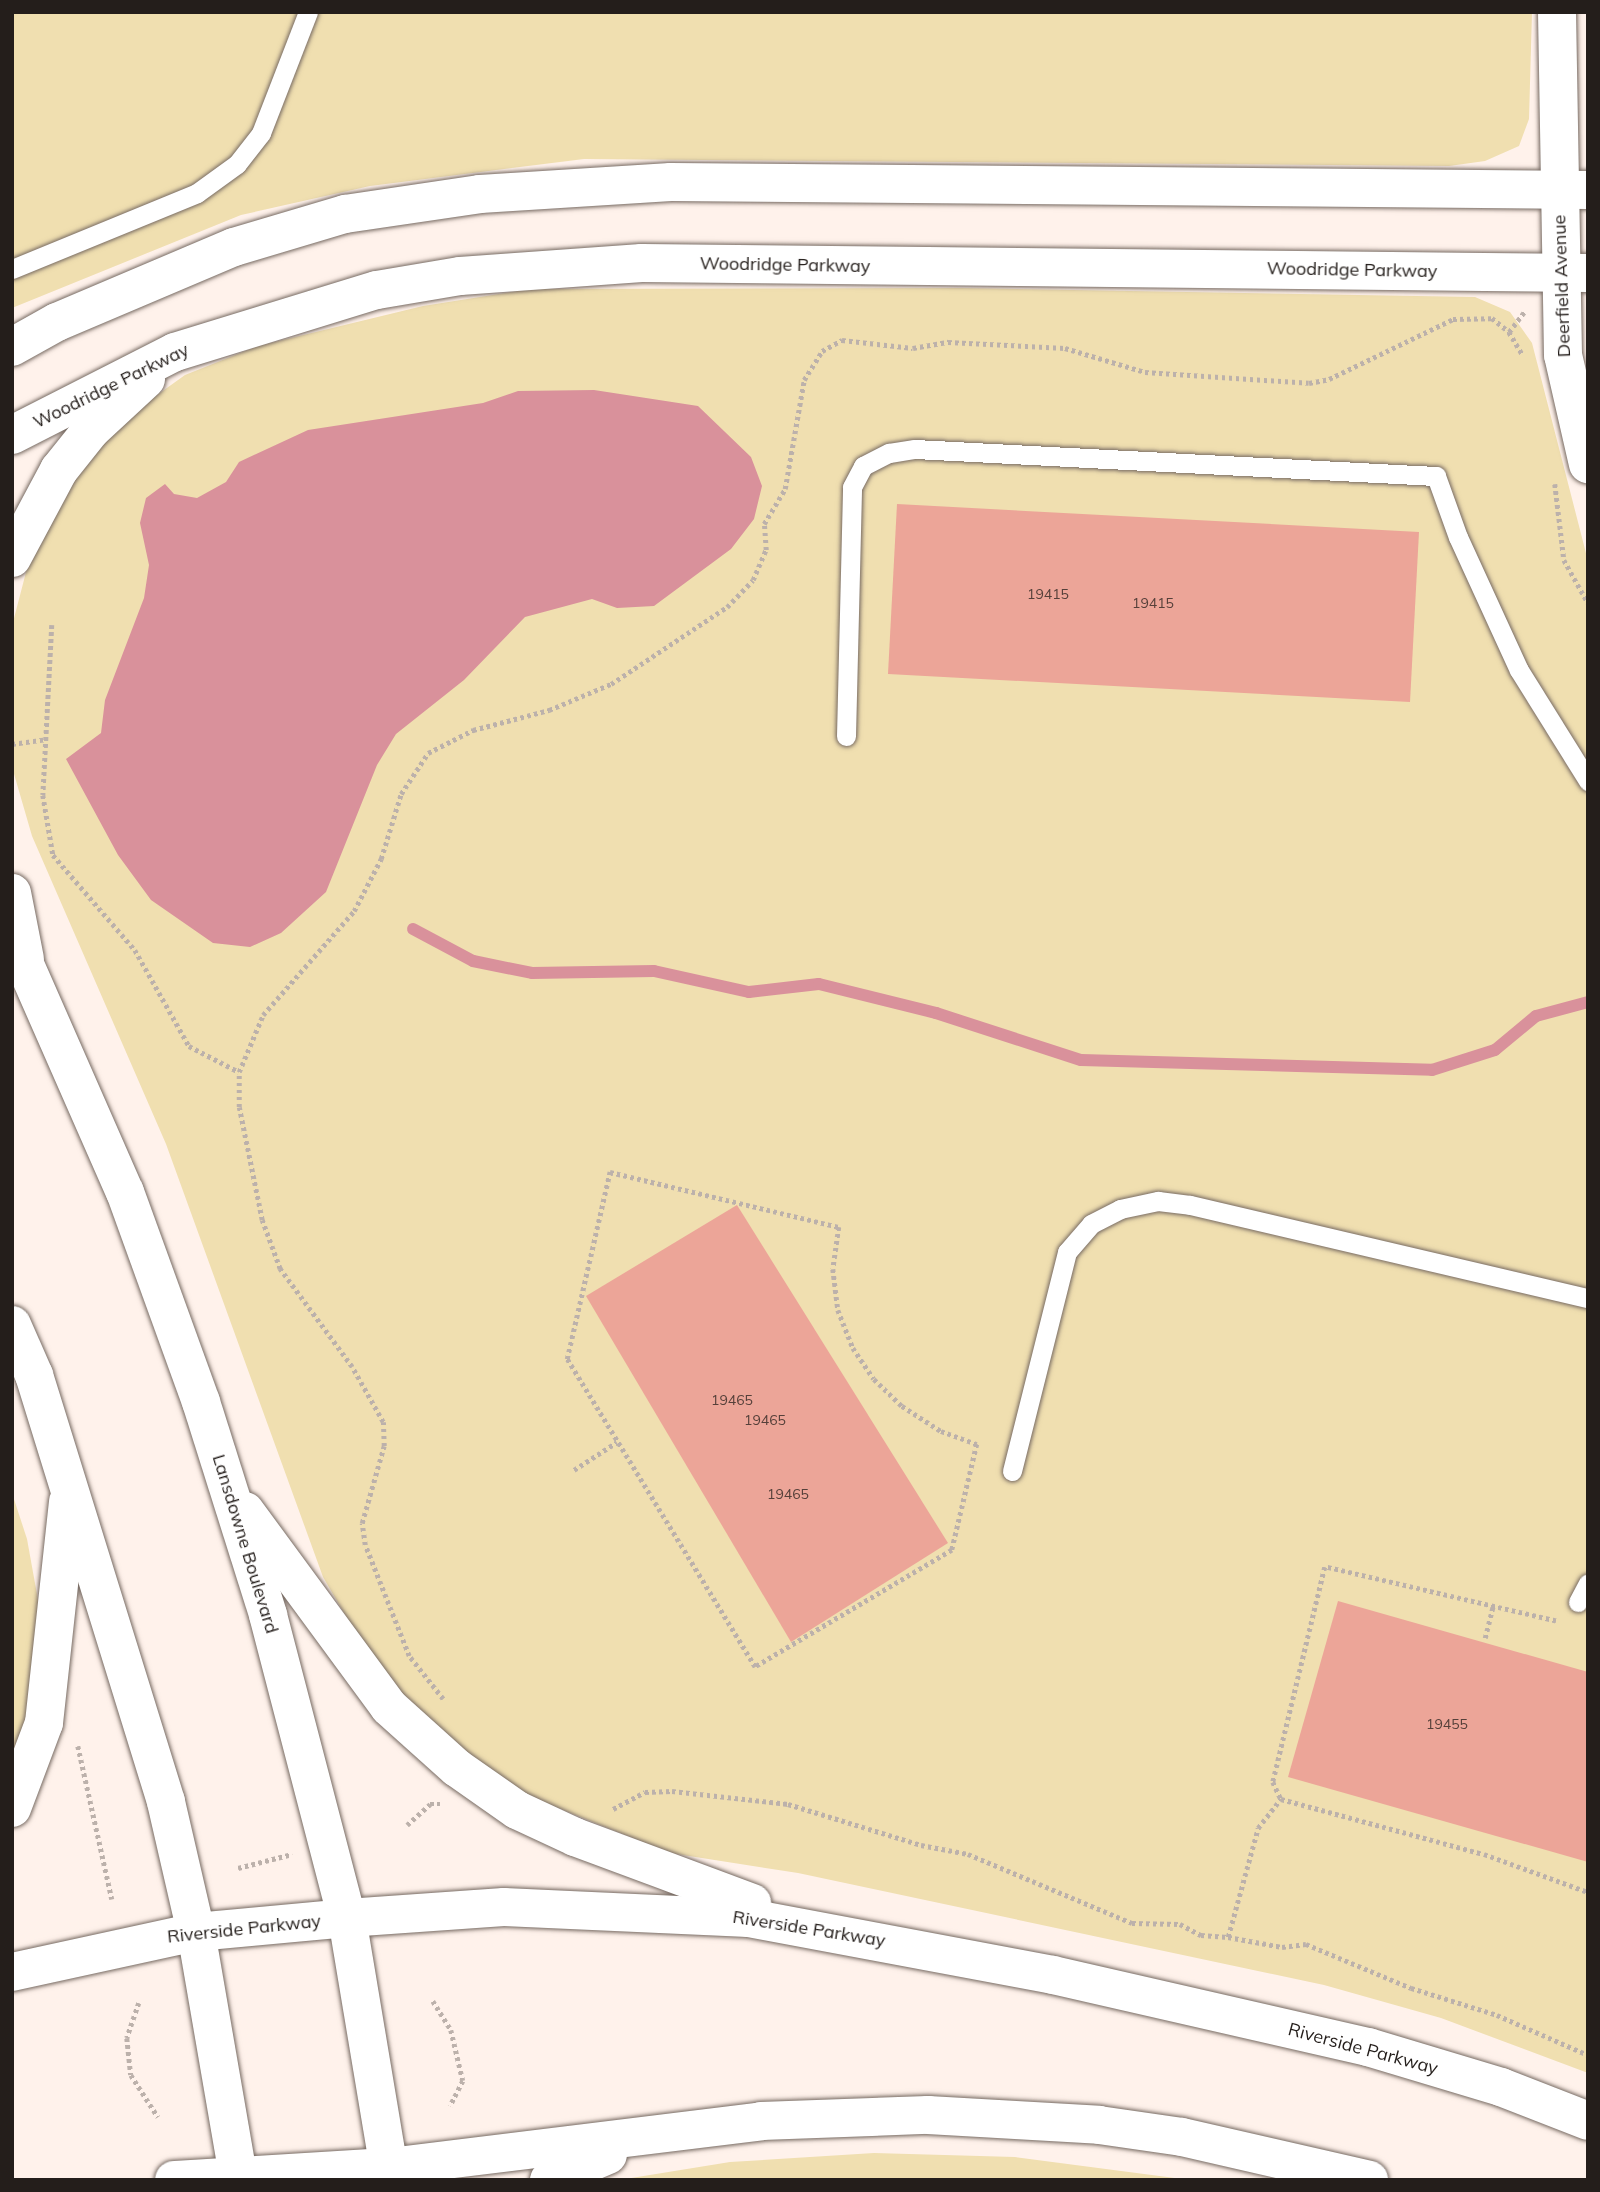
<!DOCTYPE html>
<html>
<head>
<meta charset="utf-8">
<style>
  body { margin:0 }
  #map { position:relative; width:1600px; height:2192px; overflow:hidden; background:#fff2eb; font-family:Mulish,sans-serif }
  div>[style] { position:absolute }
  .green>* { inset:0; background:#f0dfb0 }
  .water>* { inset:0; background:#d9919b }
  .stream>* { height:12px; margin:-6px; padding:0 6px; transform-origin:6px; border-radius:6px; background:#d9919b }
  .building>* { inset:0; background:#eca598 }
  .path>* { height:4.5px; margin-top:-2.25px; transform-origin:0; background:repeating-linear-gradient(90deg,#bcb1ab 0 3.5px,transparent 0 7px) }
  .roads { filter:drop-shadow(0 0 2px #776a62) drop-shadow(0 0 2px #776a62) }
  .lane>* { height:19px; margin:-9.5px; padding:0 9.5px; transform-origin:9.5px; border-radius:9.5px; background:#fff }
  .street>* { height:38px; margin:-19px; padding:0 19px; transform-origin:19px; border-radius:19px; background:#fff }
  .secondary>* { height:38px; margin:-19px; padding:0 19px; transform-origin:19px; border-radius:19px; background:#fff }
  span { translate:-50% -50%; white-space:nowrap; text-align:center; line-height:1.15; -webkit-text-stroke:6px #fff; paint-order:stroke }
  .number-label { font-size:14px; color:#56403a }
  .number-label span { -webkit-text-stroke-width:0 }
  .street-label { font-size:18px; color:#241e1b }
  .frame { position:absolute; inset:0; border:14px solid #241e1b; pointer-events:none }
</style>
</head>
<body>
<div id="map">
  <div class="green">
    <div style="clip-path:polygon(12px 12px,1532px 12px,1529px 119px,1519px 146px,1485px 161px,1449px 166px,584px 159px,370px 186px,241px 215px,12px 308px)"></div>
    <div style="clip-path:polygon(961px 288px,1475px 297px,1510px 312px,1532px 343px,1588px 561px,1588px 2073px,1441px 2018px,1324px 1985px,798px 1873px,670px 1853px,521px 1793px,475px 1760px,399px 1691px,358px 1637px,323px 1577px,166px 1144px,32px 836px,12px 767px,12px 626px,31px 553px,79px 470px,132px 413px,185px 375px,258px 346px,423px 306px,530px 289px)"></div>
    <div style="clip-path:polygon(12px 1493px,27px 1539px,40px 1611px,40px 1685px,12px 1780px)"></div>
    <div style="clip-path:polygon(874px 2153px,1015px 2157px,1190px 2180px,619px 2180px,730px 2162px)"></div>
  </div>
  <div class="water">
    <div style="clip-path:polygon(594px 390px,698px 406px,751px 457px,762px 486px,754px 519px,731px 549px,654px 606px,617px 608px,592px 599px,525px 617px,464px 680px,396px 734px,377px 765px,326px 892px,281px 933px,250px 947px,213px 943px,151px 900px,118px 855px,66px 759px,101px 733px,105px 700px,144px 598px,149px 565px,140px 523px,146px 498px,165px 484px,174px 494px,197px 498px,226px 482px,239px 462px,308px 430px,483px 403px,518px 391px)"></div>
  </div>
  <div class="stream">
    <div style="left:413px;top:929px;width:68px;rotate:28.1deg"></div>
    <div style="left:473px;top:961px;width:60px;rotate:11.5deg"></div>
    <div style="left:532px;top:973px;width:122px;rotate:-0.9deg"></div>
    <div style="left:654px;top:971px;width:97px;rotate:12.5deg"></div>
    <div style="left:749px;top:992px;width:70px;rotate:-6.5deg"></div>
    <div style="left:819px;top:984px;width:121px;rotate:13.9deg"></div>
    <div style="left:936px;top:1013px;width:152px;rotate:18deg"></div>
    <div style="left:1081px;top:1060px;width:351px;rotate:1.6deg"></div>
    <div style="left:1432px;top:1070px;width:66px;rotate:-17.6deg"></div>
    <div style="left:1495px;top:1050px;width:53px;rotate:-39.7deg"></div>
    <div style="left:1536px;top:1016px;width:54px;rotate:-15.1deg"></div>
  </div>
  <div class="building">
    <div style="clip-path:polygon(897px 504px,1419px 532px,1410px 702px,888px 674px)"></div>
    <div style="clip-path:polygon(737px 1205px,948px 1543px,791px 1642px,586px 1296px)"></div>
    <div style="clip-path:polygon(1338px 1601px,1588px 1672px,1588px 1862px,1288px 1777px)"></div>
  </div>
  <div class="path">
    <div style="left:1509px;top:332px;width:25px;rotate:-53deg"></div>
    <div style="left:1555px;top:484px;width:77px;rotate:83.2deg"></div>
    <div style="left:1564px;top:560px;width:49px;rotate:60.8deg"></div>
    <div style="left:52px;top:625px;width:170px;rotate:93deg"></div>
    <div style="left:43px;top:795px;width:61px;rotate:80.5deg"></div>
    <div style="left:53px;top:855px;width:125px;rotate:49.2deg"></div>
    <div style="left:135px;top:950px;width:110px;rotate:60.6deg"></div>
    <div style="left:189px;top:1046px;width:56px;rotate:27.5deg"></div>
    <div style="left:12px;top:744px;width:35px;rotate:-8deg"></div>
    <div style="left:610px;top:1172px;width:236px;rotate:13.5deg"></div>
    <div style="left:839px;top:1227px;width:42px;rotate:98.1deg"></div>
    <div style="left:833px;top:1269px;width:41px;rotate:83deg"></div>
    <div style="left:838px;top:1310px;width:41px;rotate:68.5deg"></div>
    <div style="left:853px;top:1348px;width:37px;rotate:56deg"></div>
    <div style="left:874px;top:1379px;width:39px;rotate:44deg"></div>
    <div style="left:902px;top:1406px;width:46px;rotate:32.7deg"></div>
    <div style="left:941px;top:1431px;width:38px;rotate:20deg"></div>
    <div style="left:977px;top:1444px;width:109px;rotate:103.3deg"></div>
    <div style="left:952px;top:1550px;width:229px;rotate:149.3deg"></div>
    <div style="left:755px;top:1667px;width:361px;rotate:-121.4deg"></div>
    <div style="left:567px;top:1359px;width:192px;rotate:-77.1deg"></div>
    <div style="left:574px;top:1470px;width:51px;rotate:-33.1deg"></div>
    <div style="left:1556px;top:1621px;width:237px;rotate:-166.8deg"></div>
    <div style="left:1325px;top:1567px;width:221px;rotate:103.6deg"></div>
    <div style="left:1273px;top:1782px;width:19px;rotate:65deg"></div>
    <div style="left:1281px;top:1799px;width:210px;rotate:15.2deg"></div>
    <div style="left:1484px;top:1854px;width:111px;rotate:20.1deg"></div>
    <div style="left:1485px;top:1638px;width:33px;rotate:-76deg"></div>
    <div style="left:443px;top:1699px;width:55px;rotate:-128.3deg"></div>
    <div style="left:409px;top:1656px;width:119px;rotate:-111.6deg"></div>
    <div style="left:365px;top:1545px;width:22px;rotate:-98deg"></div>
    <div style="left:362px;top:1523px;width:80px;rotate:-74.1deg"></div>
    <div style="left:384px;top:1446px;width:24px;rotate:-92deg"></div>
    <div style="left:383px;top:1422px;width:63px;rotate:-119.4deg"></div>
    <div style="left:352px;top:1367px;width:122px;rotate:-126.3deg"></div>
    <div style="left:280px;top:1269px;width:52px;rotate:-110.2deg"></div>
    <div style="left:262px;top:1220px;width:115px;rotate:-101.5deg"></div>
    <div style="left:239px;top:1107px;width:35px;rotate:-90deg"></div>
    <div style="left:239px;top:1072px;width:62px;rotate:-67.2deg"></div>
    <div style="left:263px;top:1015px;width:138px;rotate:-48.8deg"></div>
    <div style="left:354px;top:911px;width:59px;rotate:-62.6deg"></div>
    <div style="left:381px;top:859px;width:68px;rotate:-72.9deg"></div>
    <div style="left:401px;top:794px;width:49px;rotate:-56.6deg"></div>
    <div style="left:428px;top:753px;width:51px;rotate:-27.1deg"></div>
    <div style="left:473px;top:730px;width:79px;rotate:-14.7deg"></div>
    <div style="left:549px;top:710px;width:67px;rotate:-22.8deg"></div>
    <div style="left:611px;top:684px;width:139px;rotate:-33.6deg"></div>
    <div style="left:727px;top:607px;width:37px;rotate:-46deg"></div>
    <div style="left:753px;top:580px;width:33px;rotate:-67deg"></div>
    <div style="left:766px;top:550px;width:26px;rotate:-94deg"></div>
    <div style="left:764px;top:524px;width:41px;rotate:-59deg"></div>
    <div style="left:785px;top:489px;width:111px;rotate:-80.1deg"></div>
    <div style="left:804px;top:380px;width:34px;rotate:-58deg"></div>
    <div style="left:822px;top:351px;width:23px;rotate:-29deg"></div>
    <div style="left:842px;top:340px;width:71px;rotate:6.4deg"></div>
    <div style="left:913px;top:348px;width:36px;rotate:-10deg"></div>
    <div style="left:948px;top:342px;width:117px;rotate:2.9deg"></div>
    <div style="left:1065px;top:348px;width:84px;rotate:16.7deg"></div>
    <div style="left:1145px;top:372px;width:164px;rotate:3.8deg"></div>
    <div style="left:1309px;top:383px;width:20px;rotate:-11deg"></div>
    <div style="left:1329px;top:379px;width:138px;rotate:-25.8deg"></div>
    <div style="left:1453px;top:319px;width:39px;rotate:-1deg"></div>
    <div style="left:1492px;top:318px;width:22px;rotate:39deg"></div>
    <div style="left:1509px;top:332px;width:26px;rotate:59deg"></div>
    <div style="left:78px;top:1746px;width:157px;rotate:77.5deg"></div>
    <div style="left:613px;top:1809px;width:36px;rotate:-28deg"></div>
    <div style="left:645px;top:1792px;width:27px;rotate:-2deg"></div>
    <div style="left:672px;top:1791px;width:117px;rotate:6.4deg"></div>
    <div style="left:788px;top:1804px;width:139px;rotate:17.1deg"></div>
    <div style="left:921px;top:1845px;width:48px;rotate:10.8deg"></div>
    <div style="left:968px;top:1854px;width:178px;rotate:22.8deg"></div>
    <div style="left:1132px;top:1923px;width:48px;rotate:1.2deg"></div>
    <div style="left:1180px;top:1924px;width:24px;rotate:28deg"></div>
    <div style="left:1201px;top:1935px;width:27px;rotate:4deg"></div>
    <div style="left:1228px;top:1937px;width:113px;rotate:-74.6deg"></div>
    <div style="left:1258px;top:1828px;width:37px;rotate:-52deg"></div>
    <div style="left:407px;top:1825px;width:31px;rotate:-42deg"></div>
    <div style="left:430px;top:1804px;width:10px"></div>
    <div style="left:238px;top:1868px;width:56px;rotate:-14.5deg"></div>
    <div style="left:1228px;top:1937px;width:55px;rotate:10.5deg"></div>
    <div style="left:1282px;top:1947px;width:24px;rotate:-7deg"></div>
    <div style="left:1306px;top:1944px;width:114px;rotate:22.7deg"></div>
    <div style="left:1411px;top:1988px;width:90px;rotate:17.4deg"></div>
    <div style="left:1497px;top:2015px;width:99px;rotate:23.7deg"></div>
    <div style="left:433px;top:2001px;width:34px;rotate:58deg"></div>
    <div style="left:451px;top:2030px;width:52px;rotate:76.8deg"></div>
    <div style="left:463px;top:2081px;width:28px;rotate:117deg"></div>
    <div style="left:139px;top:2003px;width:37px;rotate:109deg"></div>
    <div style="left:127px;top:2038px;width:37px;rotate:84deg"></div>
    <div style="left:131px;top:2075px;width:50px;rotate:57.3deg"></div>
  </div>
  <div class="roads">
    <div class="lane">
      <div style="left:12px;top:269px;width:200px;rotate:-22.3deg"></div>
      <div style="left:197px;top:193px;width:49px;rotate:-35.9deg"></div>
      <div style="left:237px;top:164px;width:39px;rotate:-52deg"></div>
      <div style="left:261px;top:133px;width:130px;rotate:-68.8deg"></div>
      <div style="left:846px;top:736px;width:249px;rotate:-88.6deg"></div>
      <div style="left:852px;top:487px;width:24px;rotate:-62deg"></div>
      <div style="left:863px;top:466px;width:29px;rotate:-27deg"></div>
      <div style="left:889px;top:453px;width:26px;rotate:-9deg"></div>
      <div style="left:915px;top:449px;width:522px;rotate:2.97deg"></div>
      <div style="left:1436px;top:476px;width:65px;rotate:70.2deg"></div>
      <div style="left:1458px;top:537px;width:146px;rotate:65.4deg"></div>
      <div style="left:1519px;top:670px;width:131px;rotate:58.1deg"></div>
      <div style="left:1012px;top:1471px;width:226px;rotate:-75.9deg"></div>
      <div style="left:1067px;top:1252px;width:37px;rotate:-49deg"></div>
      <div style="left:1091px;top:1224px;width:33px;rotate:-27deg"></div>
      <div style="left:1120px;top:1209px;width:39px;rotate:-12deg"></div>
      <div style="left:1158px;top:1201px;width:32px;rotate:7deg"></div>
      <div style="left:1190px;top:1205px;width:409px;rotate:13.2deg"></div>
      <div style="left:1578px;top:1602px;width:21px;rotate:-62deg"></div>
    </div>
    <div class="street">
      <div style="left:1557px;top:12px;width:343px;rotate:89deg"></div>
      <div style="left:1563px;top:355px;width:112px;rotate:77.1deg"></div>
    </div>
    <div class="secondary">
      <div style="left:12px;top:347px;width:51px;rotate:-29.1deg"></div>
      <div style="left:57px;top:322px;width:192px;rotate:-23deg"></div>
      <div style="left:234px;top:247px;width:116px;rotate:-16.6deg"></div>
      <div style="left:345px;top:214px;width:136px;rotate:-8.4deg"></div>
      <div style="left:480px;top:194px;width:191px;rotate:-3.6deg"></div>
      <div style="left:671px;top:182px;width:917px;rotate:0.5deg"></div>
      <div style="left:12px;top:435px;width:183px;rotate:-27deg"></div>
      <div style="left:175px;top:352px;width:211px;rotate:-17.1deg"></div>
      <div style="left:377px;top:290px;width:84px;rotate:-9.6deg"></div>
      <div style="left:460px;top:276px;width:182px;rotate:-4.1deg"></div>
      <div style="left:642px;top:263px;width:946px;rotate:0.61deg"></div>
      <div style="left:12px;top:558px;width:100px;rotate:-61.9deg"></div>
      <div style="left:59px;top:470px;width:51px;rotate:-51.3deg"></div>
      <div style="left:91px;top:430px;width:75px;rotate:-42.8deg"></div>
      <div style="left:12px;top:893px;width:67px;rotate:78.9deg"></div>
      <div style="left:12px;top:935px;width:281px;rotate:66.3deg"></div>
      <div style="left:125px;top:1192px;width:223px;rotate:70.1deg"></div>
      <div style="left:201px;top:1402px;width:223px;rotate:72.5deg"></div>
      <div style="left:268px;top:1615px;width:313px;rotate:75.4deg"></div>
      <div style="left:347px;top:1918px;width:266px;rotate:80.5deg"></div>
      <div style="left:12px;top:1325px;width:55px;rotate:66.3deg"></div>
      <div style="left:34px;top:1375px;width:447px;rotate:72.8deg"></div>
      <div style="left:166px;top:1802px;width:133px;rotate:77deg"></div>
      <div style="left:196px;top:1932px;width:252px;rotate:80.2deg"></div>
      <div style="left:245px;top:1511px;width:243px;rotate:53.7deg"></div>
      <div style="left:389px;top:1707px;width:91px;rotate:41.9deg"></div>
      <div style="left:457px;top:1768px;width:73px;rotate:35deg"></div>
      <div style="left:517px;top:1810px;width:64px;rotate:25deg"></div>
      <div style="left:575px;top:1837px;width:189px;rotate:20.4deg"></div>
      <div style="left:12px;top:1808px;width:91px;rotate:-69.4deg"></div>
      <div style="left:44px;top:1723px;width:223px;rotate:-83.8deg"></div>
      <div style="left:12px;top:1972px;width:188px;rotate:-12.3deg"></div>
      <div style="left:196px;top:1932px;width:152px;rotate:-5.3deg"></div>
      <div style="left:347px;top:1918px;width:157px;rotate:-4deg"></div>
      <div style="left:504px;top:1907px;width:245px;rotate:2.6deg"></div>
      <div style="left:749px;top:1918px;width:309px;rotate:10.6deg"></div>
      <div style="left:1053px;top:1975px;width:323px;rotate:12.9deg"></div>
      <div style="left:1368px;top:2047px;width:139px;rotate:16.7deg"></div>
      <div style="left:1501px;top:2087px;width:93px;rotate:21.3deg"></div>
      <div style="left:174px;top:2180px;width:215px;rotate:-3.5deg"></div>
      <div style="left:389px;top:2167px;width:375px;rotate:-7deg"></div>
      <div style="left:761px;top:2121px;width:167px;rotate:-2.1deg"></div>
      <div style="left:928px;top:2115px;width:171px;rotate:3.3deg"></div>
      <div style="left:1099px;top:2125px;width:84px;rotate:8.2deg"></div>
      <div style="left:1182px;top:2137px;width:192px;rotate:12.9deg"></div>
      <div style="left:549px;top:2180px;width:64px;rotate:-23deg"></div>
    </div>
  </div>
  <div class="number-label">
    <span style="left:1048px;top:594px">19415</span>
    <span style="left:1153px;top:603px">19415</span>
    <span style="left:732px;top:1400px">19465</span>
    <span style="left:765px;top:1420px">19465</span>
    <span style="left:788px;top:1494px">19465</span>
    <span style="left:1447px;top:1724px">19455</span>
  </div>
  <div class="street-label">
    <span style="left:785px;top:265px;rotate:1deg">Woodridge Parkway</span>
    <span style="left:1352px;top:270px;rotate:1deg">Woodridge Parkway</span>
    <span style="left:1562px;top:286px;rotate:-92deg">Deerfield Avenue</span>
    <span style="left:111px;top:386px;rotate:-26deg">Woodridge Parkway</span>
    <span style="left:245px;top:1544px;rotate:73deg">Lansdowne Boulevard</span>
    <span style="left:244px;top:1929px;rotate:-6deg">Riverside Parkway</span>
    <span style="left:809px;top:1929px;rotate:9deg">Riverside Parkway</span>
    <span style="left:1363px;top:2049px;rotate:15deg">Riverside Parkway</span>
  </div>
  <div class="frame"></div>
</div>
</body>
</html>
